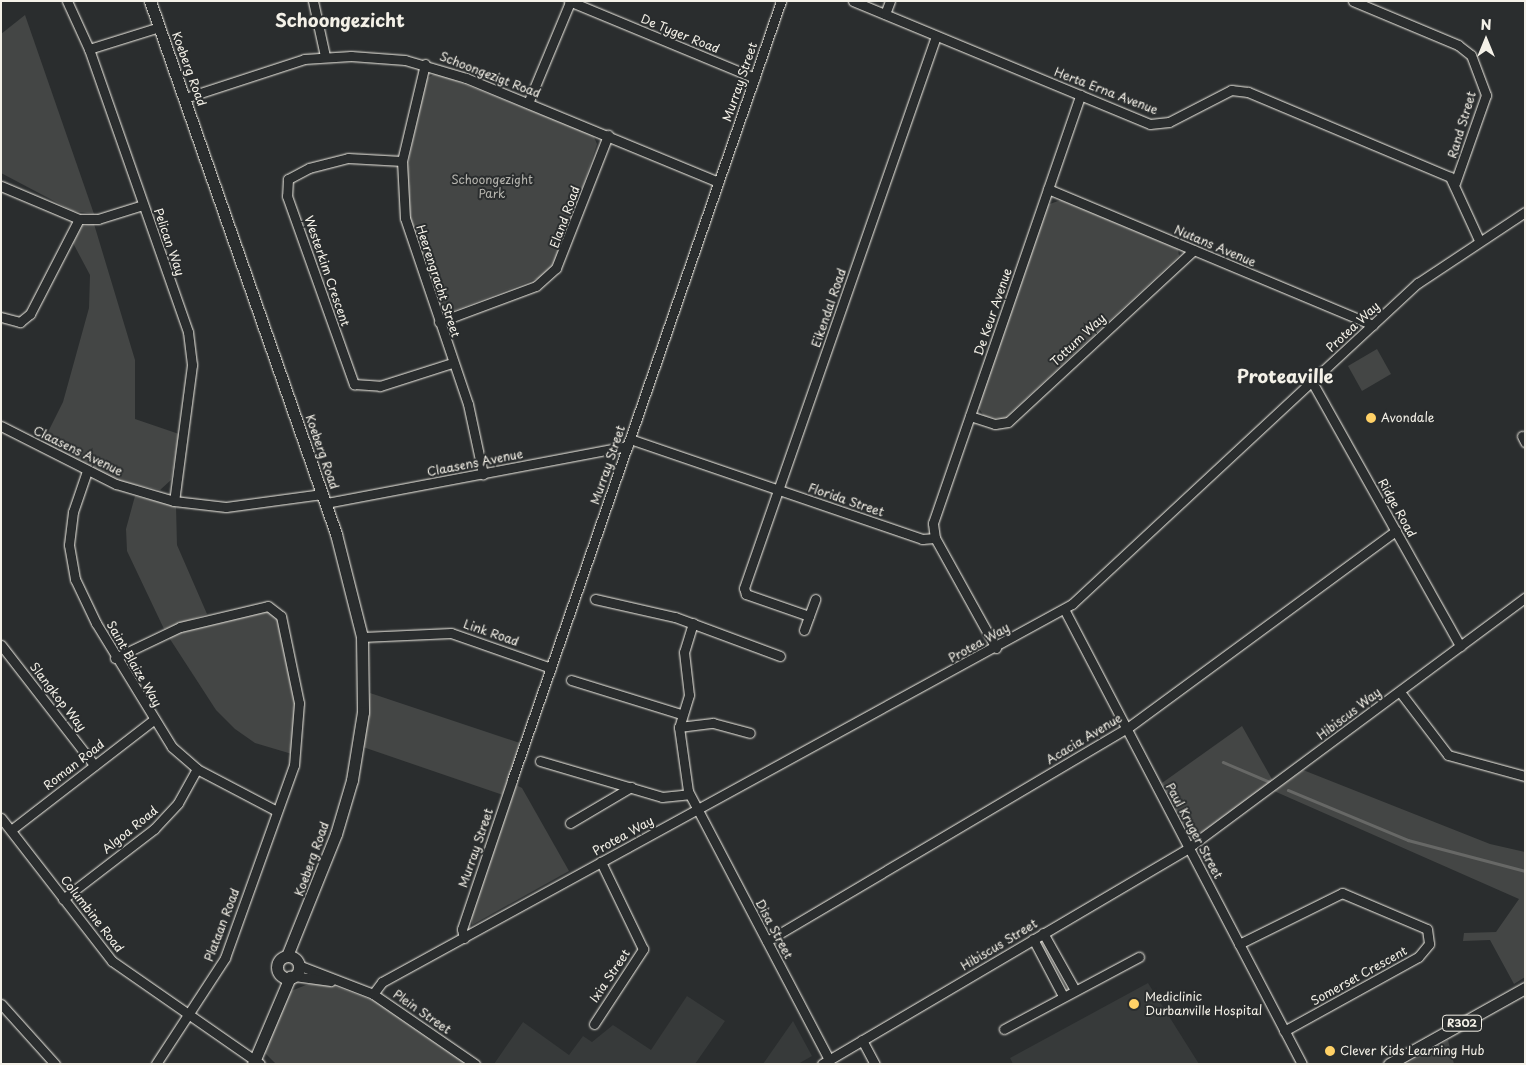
<!DOCTYPE html>
<html>
<head>
<meta charset="utf-8">
<style>
  body { margin:0 }
  #map { position:relative; width:1526px; height:1065px; overflow:hidden; background:#2a2d2e; font-family:"Playpen Sans",sans-serif }
  div>[style] { position:absolute }
  .built>* { inset:0; background:#373a3a }
  .green>* { inset:0; background:#444645 }
  .stream>* { height:2.5px; margin:-1.25px; padding:0 1.25px; transform-origin:1.25px; border-radius:1.25px; background:#676866 }
  .roads { filter:drop-shadow(0 0 1px #f4f1e8) drop-shadow(0 0 1px #f4f1e8) }
  .minor>* { height:9px; margin:-4.5px; padding:0 4.5px; transform-origin:4.5px; border-radius:4.5px; background:#2a2d2e }
  .major>* { height:11px; margin:-5.5px; padding:0 5.5px; transform-origin:5.5px; border-radius:5.5px; background:#2a2d2e }
  .major>.ring { margin:-5.5px; padding:0; box-sizing:content-box; background:none; border:11px solid #2a2d2e; border-radius:50% }
  .dots>* { width:14px; height:14px; translate:-50% -50%; box-sizing:border-box; border:2px solid #2a2d2e; border-radius:50% }
  span { translate:-50% -50%; white-space:nowrap; text-align:center; line-height:1.15; -webkit-text-stroke:4px #2a2d2e; paint-order:stroke }
  .shield-label span { padding:1px 4px; background:#2a2d2e; border:1px solid; border-radius:4px; -webkit-text-stroke-width:0 }
  .shield-label { font-size:11px; color:#f4f1e8; font-weight:700 }
  .street-label { font-size:12px; color:#f4f1e8 }
  .park-label { font-size:12px; color:#b6b5af }
  .poi-label { font-size:12px; color:#f4f1e8 }
  .left { translate:0 -50%; text-align:left }
  .district-label { font-size:18px; color:#f4f1e8; font-weight:700 }
  .frame { position:absolute; inset:0; border:2px solid #f4f1e8; pointer-events:none }
  .north { position:absolute; left:1461px; top:15px; width:50px; height:50px; -webkit-text-stroke:4px #2a2d2e; paint-order:stroke; rotate:0deg; font-size:14px; font-weight:700; line-height:20px; text-align:center; color:#f4f1e8 }
  .north::after { content:''; display:block; margin:auto; width:18px; height:22px; background:#f4f1e8; clip-path:polygon(50% 0,100% 100%,50% 72%,0 100%) }
</style>
</head>
<body>
<div id="map">
  <div class="built">
    <div style="clip-path:polygon(1148px 983px,1199px 1064px,1013px 1064px,1010px 1058px)"></div>
    <div style="clip-path:polygon(687px 996px,725px 1021px,695px 1064px,494px 1064px,523px 1022px,569px 1055px,583px 1036px,592px 1042px,613px 1025px,651px 1050px)"></div>
    <div style="clip-path:polygon(793px 1021px,812px 1056px,798px 1064px,763px 1064px)"></div>
  </div>
  <div class="green">
    <div style="clip-path:polygon(25px 15px,94px 214px,73px 211px,1px 173px,1px 34px)"></div>
    <div style="clip-path:polygon(436px 73px,593px 135px,597px 144px,561px 252px,544px 276px,448px 313px,440px 310px,410px 220px,406px 173px,426px 79px)"></div>
    <div style="clip-path:polygon(1061px 200px,1178px 249px,1179px 256px,1004px 419px,984px 416px,978px 407px,1047px 205px)"></div>
    <div style="clip-path:polygon(94px 224px,135px 360px,135px 419px,179px 434px,171px 480px,160px 490px,118px 481px,43px 442px,63px 402px,89px 308px,90px 275px,73px 243px,82px 226px)"></div>
    <div style="clip-path:polygon(1377px 349px,1391px 374px,1362px 391px,1348px 366px)"></div>
    <div style="clip-path:polygon(135px 496px,176px 506px,177px 545px,207px 614px,164px 629px,127px 551px,126px 529px)"></div>
    <div style="clip-path:polygon(266px 610px,277px 618px,295px 702px,292px 754px,255px 743px,235px 729px,216px 710px,168px 636px)"></div>
    <div style="clip-path:polygon(370px 693px,520px 743px,503px 795px,363px 747px)"></div>
    <div style="clip-path:polygon(1242px 726px,1273px 781px,1201px 833px,1188px 833px,1162px 783px)"></div>
    <div style="clip-path:polygon(1303px 770px,1490px 844px,1525px 852px,1525px 977px,1514px 984px,1490px 940px,1463px 941px,1464px 933px,1496px 932px,1519px 899px,1274px 791px)"></div>
    <div style="clip-path:polygon(516px 785px,522px 788px,569px 871px,472px 925px,472px 913px)"></div>
    <div style="clip-path:polygon(311px 983px,331px 985px,375px 1001px,466px 1064px,276px 1064px,265px 1053px,266px 1047px,291px 991px)"></div>
    <div style="clip-path:polygon(1448px 1040px,1454px 1064px,1406px 1064px)"></div>
  </div>
  <div class="stream">
    <div style="left:1223px;top:762px;width:51px;rotate:23.1deg"></div>
    <div style="left:1288px;top:790px;width:130px;rotate:22.6deg"></div>
    <div style="left:1408px;top:840px;width:121px;rotate:14.8deg"></div>
  </div>
  <div class="roads">
    <div class="minor">
      <div style="left:67px;top:1px;width:53px;rotate:65.4deg"></div>
      <div style="left:89px;top:49px;width:300px;rotate:70.7deg"></div>
      <div style="left:188px;top:332px;width:33px;rotate:83deg"></div>
      <div style="left:192px;top:365px;width:137px;rotate:97.5deg"></div>
      <div style="left:313px;top:1px;width:56px;rotate:77.7deg"></div>
      <div style="left:569px;top:1px;width:201px;rotate:22.5deg"></div>
      <div style="left:853px;top:1px;width:321px;rotate:22.5deg"></div>
      <div style="left:1150px;top:124px;width:19px;rotate:-6deg"></div>
      <div style="left:1169px;top:122px;width:70px;rotate:-27.3deg"></div>
      <div style="left:1231px;top:90px;width:17px;rotate:7deg"></div>
      <div style="left:1248px;top:92px;width:219px;rotate:22.8deg"></div>
      <div style="left:1450px;top:177px;width:69px;rotate:65.3deg"></div>
      <div style="left:1353px;top:1px;width:114px;rotate:22.7deg"></div>
      <div style="left:1458px;top:45px;width:16px;rotate:38deg"></div>
      <div style="left:1471px;top:55px;width:43px;rotate:69.4deg"></div>
      <div style="left:1486px;top:95px;width:93px;rotate:109.4deg"></div>
      <div style="left:885px;top:14px;width:14px;rotate:-69deg"></div>
      <div style="left:89px;top:49px;width:73px;rotate:-17.4deg"></div>
      <div style="left:425px;top:64px;width:100px;rotate:103.3deg"></div>
      <div style="left:402px;top:161px;width:57px;rotate:87deg"></div>
      <div style="left:405px;top:218px;width:196px;rotate:71.3deg"></div>
      <div style="left:468px;top:404px;width:72px;rotate:77.9deg"></div>
      <div style="left:185px;top:98px;width:125px;rotate:-18.1deg"></div>
      <div style="left:304px;top:59px;width:47px;rotate:-3.7deg"></div>
      <div style="left:351px;top:56px;width:54px;rotate:4.2deg"></div>
      <div style="left:405px;top:60px;width:64px;rotate:16.4deg"></div>
      <div style="left:466px;top:78px;width:273px;rotate:22.4deg"></div>
      <div style="left:528px;top:103px;width:109px;rotate:-67.4deg"></div>
      <div style="left:402px;top:161px;width:54px;rotate:-176.8deg"></div>
      <div style="left:348px;top:158px;width:40px;rotate:165.6deg"></div>
      <div style="left:309px;top:168px;width:24px;rotate:152deg"></div>
      <div style="left:288px;top:179px;width:17px;rotate:93deg"></div>
      <div style="left:287px;top:196px;width:200px;rotate:70.4deg"></div>
      <div style="left:354px;top:384px;width:26px;rotate:4deg"></div>
      <div style="left:380px;top:386px;width:76px;rotate:-17.7deg"></div>
      <div style="left:1px;top:186px;width:85px;rotate:22.9deg"></div>
      <div style="left:79px;top:219px;width:19px"></div>
      <div style="left:98px;top:219px;width:47px;rotate:-17.3deg"></div>
      <div style="left:1048px;top:189px;width:352px;rotate:22.7deg"></div>
      <div style="left:1px;top:317px;width:20px;rotate:15deg"></div>
      <div style="left:20px;top:322px;width:13px;rotate:-39deg"></div>
      <div style="left:30px;top:314px;width:107px;rotate:-62.7deg"></div>
      <div style="left:439px;top:322px;width:103px;rotate:-20.4deg"></div>
      <div style="left:536px;top:286px;width:27px;rotate:-42deg"></div>
      <div style="left:556px;top:268px;width:143px;rotate:-68.6deg"></div>
      <div style="left:1312px;top:382px;width:303px;rotate:60.7deg"></div>
      <div style="left:970px;top:416px;width:26px;rotate:18deg"></div>
      <div style="left:995px;top:424px;width:13px;rotate:-9deg"></div>
      <div style="left:1008px;top:422px;width:253px;rotate:-42.8deg"></div>
      <div style="left:1px;top:426px;width:129px;rotate:26.8deg"></div>
      <div style="left:116px;top:484px;width:60px;rotate:16.3deg"></div>
      <div style="left:174px;top:501px;width:52px;rotate:6.6deg"></div>
      <div style="left:226px;top:507px;width:97px;rotate:-7.7deg"></div>
      <div style="left:1522px;top:436px;width:7px;rotate:63deg"></div>
      <div style="left:630px;top:439px;width:309px;rotate:18.9deg"></div>
      <div style="left:922px;top:539px;width:13px;rotate:-4deg"></div>
      <div style="left:87px;top:471px;width:43px;rotate:108.9deg"></div>
      <div style="left:73px;top:512px;width:33px;rotate:97deg"></div>
      <div style="left:69px;top:545px;width:35px;rotate:80deg"></div>
      <div style="left:75px;top:579px;width:49px;rotate:64.5deg"></div>
      <div style="left:96px;top:623px;width:145px;rotate:58.5deg"></div>
      <div style="left:172px;top:747px;width:33px;rotate:41deg"></div>
      <div style="left:197px;top:769px;width:90px;rotate:27.7deg"></div>
      <div style="left:326px;top:503px;width:307px;rotate:-10.7deg"></div>
      <div style="left:595px;top:599px;width:82px;rotate:12.7deg"></div>
      <div style="left:675px;top:617px;width:112px;rotate:20.4deg"></div>
      <div style="left:1064px;top:609px;width:513px;rotate:62.39deg"></div>
      <div style="left:809px;top:616px;width:67px;rotate:-160.8deg"></div>
      <div style="left:746px;top:594px;width:6px;rotate:-108deg"></div>
      <div style="left:744px;top:588px;width:584px;rotate:-70.82deg"></div>
      <div style="left:693px;top:623px;width:30px;rotate:107deg"></div>
      <div style="left:684px;top:652px;width:43px;rotate:83.4deg"></div>
      <div style="left:689px;top:695px;width:34px;rotate:107deg"></div>
      <div style="left:679px;top:727px;width:65px;rotate:82deg"></div>
      <div style="left:688px;top:791px;width:304px;rotate:62.3deg"></div>
      <div style="left:804px;top:630px;width:33px;rotate:-70deg"></div>
      <div style="left:362px;top:637px;width:89px;rotate:-2.6deg"></div>
      <div style="left:451px;top:633px;width:106px;rotate:19.3deg"></div>
      <div style="left:1px;top:645px;width:152px;rotate:52.2deg"></div>
      <div style="left:996px;top:648px;width:126px;rotate:-119deg"></div>
      <div style="left:935px;top:538px;width:15px;rotate:-98deg"></div>
      <div style="left:933px;top:523px;width:453px;rotate:-71deg"></div>
      <div style="left:115px;top:658px;width:72px;rotate:-25.5deg"></div>
      <div style="left:180px;top:627px;width:90px;rotate:-13.4deg"></div>
      <div style="left:268px;top:606px;width:16px;rotate:38deg"></div>
      <div style="left:281px;top:616px;width:89px;rotate:78.3deg"></div>
      <div style="left:299px;top:703px;width:62px;rotate:94.6deg"></div>
      <div style="left:294px;top:765px;width:205px;rotate:109.7deg"></div>
      <div style="left:225px;top:958px;width:126px;rotate:123.1deg"></div>
      <div style="left:571px;top:680px;width:115px;rotate:17.2deg"></div>
      <div style="left:1400px;top:692px;width:79px;rotate:52.7deg"></div>
      <div style="left:1448px;top:755px;width:80px;rotate:15.3deg"></div>
      <div style="left:679px;top:727px;width:34px;rotate:-7deg"></div>
      <div style="left:713px;top:723px;width:38px;rotate:15deg"></div>
      <div style="left:540px;top:761px;width:127px;rotate:16.4deg"></div>
      <div style="left:662px;top:797px;width:27px;rotate:-6deg"></div>
      <div style="left:1px;top:818px;width:181px;rotate:52.2deg"></div>
      <div style="left:112px;top:961px;width:180px;rotate:34.8deg"></div>
      <div style="left:570px;top:823px;width:71px;rotate:-30.5deg"></div>
      <div style="left:11px;top:830px;width:178px;rotate:-37.7deg"></div>
      <div style="left:63px;top:899px;width:115px;rotate:-37.6deg"></div>
      <div style="left:154px;top:829px;width:35px;rotate:-47deg"></div>
      <div style="left:178px;top:803px;width:39px;rotate:-61deg"></div>
      <div style="left:1043px;top:933px;width:65px;rotate:60.7deg"></div>
      <div style="left:464px;top:938px;width:9px;rotate:-103deg"></div>
      <div style="left:462px;top:929px;width:157px;rotate:-71.4deg"></div>
      <div style="left:512px;top:780px;width:824px;rotate:-70.95deg"></div>
      <div style="left:1033px;top:939px;width:64px;rotate:62.2deg"></div>
      <div style="left:767px;top:941px;width:417px;rotate:-30.6deg"></div>
      <div style="left:1126px;top:729px;width:335px;rotate:-36.3deg"></div>
      <div style="left:1239px;top:944px;width:115px;rotate:-26.3deg"></div>
      <div style="left:1342px;top:893px;width:92px;rotate:23deg"></div>
      <div style="left:1427px;top:929px;width:15px;rotate:82deg"></div>
      <div style="left:1429px;top:944px;width:17px;rotate:130deg"></div>
      <div style="left:1418px;top:957px;width:153px;rotate:151.1deg"></div>
      <div style="left:298px;top:965px;width:80px;rotate:21.1deg"></div>
      <div style="left:373px;top:994px;width:124px;rotate:34.5deg"></div>
      <div style="left:294px;top:976px;width:37px;rotate:8deg"></div>
      <div style="left:373px;top:994px;width:15px;rotate:-53deg"></div>
      <div style="left:382px;top:982px;width:787px;rotate:-28.72deg"></div>
      <div style="left:1072px;top:604px;width:472px;rotate:-42.9deg"></div>
      <div style="left:1418px;top:283px;width:128px;rotate:-33.6deg"></div>
      <div style="left:1px;top:1004px;width:81px;rotate:48deg"></div>
      <div style="left:594px;top:1024px;width:90px;rotate:-56.8deg"></div>
      <div style="left:643px;top:949px;width:97px;rotate:-115.8deg"></div>
      <div style="left:1004px;top:1029px;width:153px;rotate:-28.1deg"></div>
      <div style="left:862px;top:1040px;width:27px;rotate:62deg"></div>
      <div style="left:822px;top:1064px;width:425px;rotate:-30.5deg"></div>
      <div style="left:1188px;top:848px;width:420px;rotate:-36.6deg"></div>
    </div>
    <div class="major">
      <div style="left:150px;top:1px;width:565px;rotate:70.76deg"></div>
      <div style="left:336px;top:534px;width:106px;rotate:75.8deg"></div>
      <div style="left:362px;top:637px;width:75px;rotate:89.2deg"></div>
      <div style="left:363px;top:712px;width:69px;rotate:99.2deg"></div>
      <div style="left:352px;top:780px;width:56px;rotate:106.5deg"></div>
      <div style="left:336px;top:834px;width:131px;rotate:111.9deg"></div>
      <div class="ring" style="left:277px;top:956px;width:11px;height:11px"></div>
      <div style="left:253px;top:1064px;width:95px;rotate:-67deg"></div>
      <div style="left:1389px;top:1064px;width:156px;rotate:-29.2deg"></div>
    </div>
  </div>
  <div class="dots">
    <div style="left:1371px;top:418px;background:#ffd166"></div>
    <div style="left:1134px;top:1004px;background:#ffd166"></div>
    <div style="left:1330px;top:1051px;background:#ffd166"></div>
  </div>
  <div class="shield-label">
    <span style="left:1462px;top:1023px">R302</span>
  </div>
  <div class="street-label">
    <span style="left:680px;top:34px;rotate:22deg">De Tyger Road</span>
    <span style="left:189px;top:69px;rotate:70deg">Koeberg Road</span>
    <span style="left:490px;top:75px;rotate:21deg">Schoongezigt Road</span>
    <span style="left:740px;top:82px;rotate:-71deg">Murray Street</span>
    <span style="left:1106px;top:91px;rotate:21deg">Herta Erna Avenue</span>
    <span style="left:1462px;top:125px;rotate:-73deg">Rand Street</span>
    <span style="left:565px;top:217px;rotate:-70deg">Eland Road</span>
    <span style="left:169px;top:242px;rotate:71deg">Pelican Way</span>
    <span style="left:1215px;top:246px;rotate:23deg">Nutans Avenue</span>
    <span style="left:327px;top:271px;rotate:71deg">Westerkim Crescent</span>
    <span style="left:438px;top:281px;rotate:72deg">Heerengracht Street</span>
    <span style="left:829px;top:308px;rotate:-71deg">Eikendal Road</span>
    <span style="left:993px;top:312px;rotate:-71deg">De Keur Avenue</span>
    <span style="left:1353px;top:327px;rotate:-43deg">Protea Way</span>
    <span style="left:1078px;top:340px;rotate:-43deg">Tottum Way</span>
    <span style="left:78px;top:451px;rotate:26deg">Claasens Avenue</span>
    <span style="left:322px;top:452px;rotate:71deg">Koeberg Road</span>
    <span style="left:475px;top:463px;rotate:-11deg">Claasens Avenue</span>
    <span style="left:608px;top:465px;rotate:-71deg">Murray Street</span>
    <span style="left:846px;top:500px;rotate:19deg">Florida Street</span>
    <span style="left:1397px;top:508px;rotate:61deg">Ridge Road</span>
    <span style="left:491px;top:633px;rotate:19deg">Link Road</span>
    <span style="left:979px;top:643px;rotate:-29deg">Protea Way</span>
    <span style="left:134px;top:664px;rotate:60deg">Saint Blaize Way</span>
    <span style="left:58px;top:697px;rotate:52deg">Slangkop Way</span>
    <span style="left:1349px;top:714px;rotate:-37deg">Hibiscus Way</span>
    <span style="left:1084px;top:739px;rotate:-31deg">Acacia Avenue</span>
    <span style="left:74px;top:765px;rotate:-38deg">Roman Road</span>
    <span style="left:130px;top:830px;rotate:-39deg">Algoa Road</span>
    <span style="left:1194px;top:831px;rotate:62deg">Paul Kruger Street</span>
    <span style="left:623px;top:836px;rotate:-29deg">Protea Way</span>
    <span style="left:476px;top:848px;rotate:-71deg">Murray Street</span>
    <span style="left:312px;top:859px;rotate:-70deg">Koeberg Road</span>
    <span style="left:92px;top:914px;rotate:52deg">Columbine Road</span>
    <span style="left:222px;top:925px;rotate:-69deg">Plataan Road</span>
    <span style="left:774px;top:929px;rotate:62deg">Disa Street</span>
    <span style="left:999px;top:945px;rotate:-31deg">Hibiscus Street</span>
    <span style="left:610px;top:976px;rotate:-56deg">Ixia Street</span>
    <span style="left:1359px;top:976px;rotate:-29deg">Somerset Crescent</span>
    <span style="left:422px;top:1012px;rotate:35deg">Plein Street</span>
  </div>
  <div class="park-label">
    <span style="left:492px;top:187px">Schoongezight<br>Park</span>
  </div>
  <div class="poi-label">
    <span class="left" style="left:1381px;top:418px">Avondale</span>
    <span class="left" style="left:1145px;top:1004px">Mediclinic<br>Durbanville Hospital</span>
    <span class="left" style="left:1340px;top:1051px">Clever Kids Learning Hub</span>
  </div>
  <div class="district-label">
    <span style="left:340px;top:20px">Schoongezicht</span>
    <span style="left:1285px;top:376px">Proteaville</span>
  </div>
  <div class="frame"></div>
  <div class="north">N</div>
</div>
</body>
</html>
